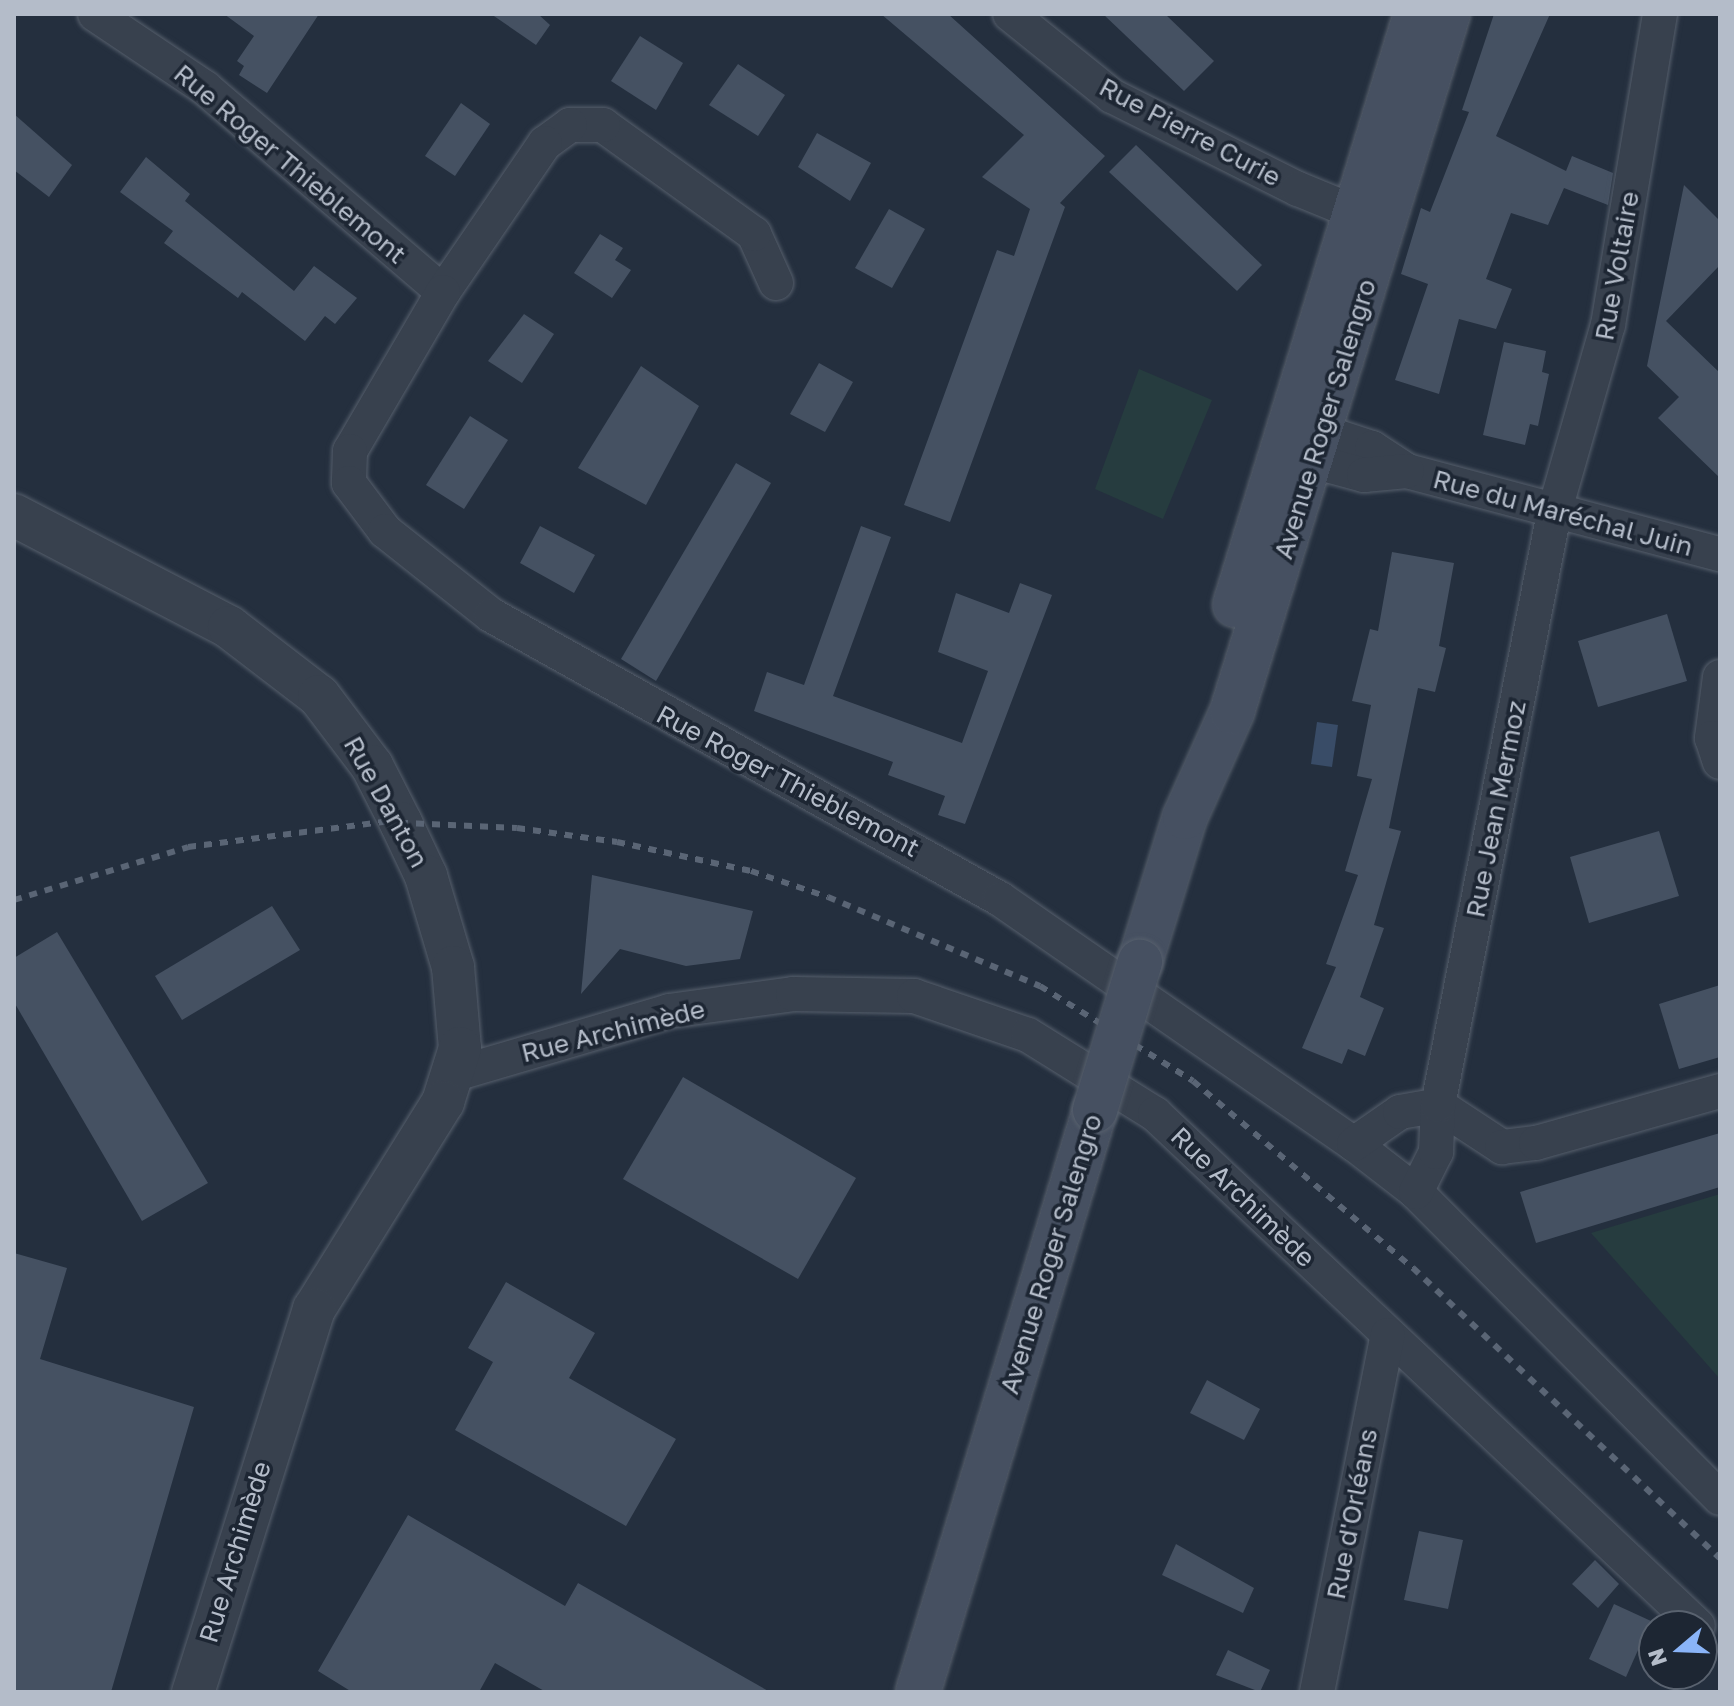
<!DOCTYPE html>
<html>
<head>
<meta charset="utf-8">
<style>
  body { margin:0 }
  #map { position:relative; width:1734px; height:1706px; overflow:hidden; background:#242f3e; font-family:"Golos Text",sans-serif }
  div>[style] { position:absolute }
  .green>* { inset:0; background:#263c3f }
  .water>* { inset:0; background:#394c67 }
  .building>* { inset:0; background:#455162 }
  .roads { filter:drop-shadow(0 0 2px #565f6c) drop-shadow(0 0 2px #565f6c) }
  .minor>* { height:34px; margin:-17px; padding:0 17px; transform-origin:17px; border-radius:17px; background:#38414e }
  .tertiary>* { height:42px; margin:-21px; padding:0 21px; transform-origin:21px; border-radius:21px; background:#38414e }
  .secondary>* { height:44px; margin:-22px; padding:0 22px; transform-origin:22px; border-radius:22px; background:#465061 }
  .rail>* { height:6px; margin-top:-3px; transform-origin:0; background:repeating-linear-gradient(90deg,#5a6575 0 8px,transparent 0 16px) }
  .bridges { filter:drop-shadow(0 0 2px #565f6c) drop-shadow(0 0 2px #565f6c) }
  .secondary-bridge>* { height:44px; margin:-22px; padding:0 22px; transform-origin:22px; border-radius:22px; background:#465061 }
  span { translate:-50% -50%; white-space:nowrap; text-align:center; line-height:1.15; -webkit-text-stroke:7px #1d2633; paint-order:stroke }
  .street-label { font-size:26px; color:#b4bcc9 }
  .frame { position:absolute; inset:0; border:16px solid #b4bcc9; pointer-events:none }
  .north { position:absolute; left:1638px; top:1610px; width:80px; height:80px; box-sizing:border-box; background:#1d2633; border:2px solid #59626f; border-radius:50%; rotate:251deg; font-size:22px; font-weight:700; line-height:32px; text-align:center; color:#b4bcc9 }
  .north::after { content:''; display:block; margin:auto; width:28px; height:36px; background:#8ab4f8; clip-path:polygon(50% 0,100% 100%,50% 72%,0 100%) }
</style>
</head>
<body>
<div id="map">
  <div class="green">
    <div style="clip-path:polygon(1139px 369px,1212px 400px,1163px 519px,1095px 489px)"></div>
    <div style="clip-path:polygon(1720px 1194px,1720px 1379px,1591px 1233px)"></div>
  </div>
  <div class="water">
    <div style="clip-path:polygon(1317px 722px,1338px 725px,1332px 767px,1311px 764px)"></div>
  </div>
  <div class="building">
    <div style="clip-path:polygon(224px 14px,319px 14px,267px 93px,239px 75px,244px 66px,237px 61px,254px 36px)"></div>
    <div style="clip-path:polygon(491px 14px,538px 14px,550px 25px,536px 45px)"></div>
    <div style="clip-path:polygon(881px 14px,948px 14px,1105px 156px,1060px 203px,1065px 207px,950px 522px,904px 505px,997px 250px,1014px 256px,1030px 209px,982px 177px,1024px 135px)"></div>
    <div style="clip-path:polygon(1103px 14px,1165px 14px,1214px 61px,1184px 91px)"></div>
    <div style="clip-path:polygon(1494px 14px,1550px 14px,1496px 136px,1566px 171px,1572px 156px,1613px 173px,1608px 205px,1564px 188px,1548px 225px,1511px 213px,1486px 279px,1512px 289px,1496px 329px,1459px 319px,1439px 394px,1395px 380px,1428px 284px,1401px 274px,1421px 208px,1430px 212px,1469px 112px,1462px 110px)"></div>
    <div style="clip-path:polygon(640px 36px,683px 63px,656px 110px,611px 81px)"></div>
    <div style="clip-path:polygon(738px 64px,785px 95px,758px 136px,709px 105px)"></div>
    <div style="clip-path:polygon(461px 103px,490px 124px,455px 176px,425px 156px)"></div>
    <div style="clip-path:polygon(14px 114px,72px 165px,49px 197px,14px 170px)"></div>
    <div style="clip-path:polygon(817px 133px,871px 163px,850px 201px,798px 167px)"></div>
    <div style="clip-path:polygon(1136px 145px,1262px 265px,1237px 291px,1109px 172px)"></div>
    <div style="clip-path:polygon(146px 157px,190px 194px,185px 201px,294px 291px,314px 266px,357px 298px,335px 324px,325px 316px,305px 341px,242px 292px,238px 298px,164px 243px,173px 231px,120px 192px)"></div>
    <div style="clip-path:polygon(1684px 185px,1720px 221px,1720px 265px,1666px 321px,1720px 373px,1720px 478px,1658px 418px,1679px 397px,1647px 366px)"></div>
    <div style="clip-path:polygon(889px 209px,925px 229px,892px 288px,855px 268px)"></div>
    <div style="clip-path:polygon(600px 234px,623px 248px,615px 260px,631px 270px,612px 298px,574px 273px)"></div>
    <div style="clip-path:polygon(524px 314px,554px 334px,522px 383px,488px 361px)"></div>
    <div style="clip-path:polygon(1504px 342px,1546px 351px,1542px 372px,1549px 374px,1538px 426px,1530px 424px,1525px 445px,1483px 435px)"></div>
    <div style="clip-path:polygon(819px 363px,853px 382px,825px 432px,790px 414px)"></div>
    <div style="clip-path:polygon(641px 366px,699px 406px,646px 505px,578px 468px)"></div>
    <div style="clip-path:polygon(470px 416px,508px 440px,464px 509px,426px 485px)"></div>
    <div style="clip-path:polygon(736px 463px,771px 483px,656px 681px,621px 659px)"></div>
    <div style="clip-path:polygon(540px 526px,595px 555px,574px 593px,520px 563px)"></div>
    <div style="clip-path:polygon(861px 526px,891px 537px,833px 696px,962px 743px,988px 671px,938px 652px,956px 593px,1009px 613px,1020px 583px,1052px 595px,965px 824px,938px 815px,945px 796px,888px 775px,893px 762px,754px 711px,767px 672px,804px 685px)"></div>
    <div style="clip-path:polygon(1392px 552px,1454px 563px,1439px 646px,1446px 648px,1435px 692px,1418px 688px,1389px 828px,1401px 831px,1374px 925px,1384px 928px,1360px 997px,1384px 1008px,1365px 1056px,1348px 1049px,1342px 1064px,1302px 1048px,1336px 967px,1326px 964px,1358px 875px,1345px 871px,1372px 779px,1357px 776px,1371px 705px,1352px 701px,1370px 629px,1378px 631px)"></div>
    <div style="clip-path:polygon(1667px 614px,1687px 681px,1598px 707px,1578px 641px)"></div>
    <div style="clip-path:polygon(1659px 831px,1679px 896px,1589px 923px,1570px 857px)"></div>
    <div style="clip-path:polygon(592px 875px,753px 911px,740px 959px,686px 966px,620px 949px,581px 994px)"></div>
    <div style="clip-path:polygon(272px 906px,300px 950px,182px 1020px,155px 976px)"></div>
    <div style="clip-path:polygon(57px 932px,208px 1183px,142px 1221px,14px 1002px,14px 958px)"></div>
    <div style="clip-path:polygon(1720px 985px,1720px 1057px,1679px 1069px,1659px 1004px)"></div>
    <div style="clip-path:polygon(683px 1077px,856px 1178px,798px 1279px,623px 1179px)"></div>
    <div style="clip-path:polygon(1720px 1133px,1720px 1187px,1536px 1243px,1520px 1192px)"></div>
    <div style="clip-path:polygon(14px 1253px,67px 1268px,40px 1359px,194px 1407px,111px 1692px,14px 1692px)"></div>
    <div style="clip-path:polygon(506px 1282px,595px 1333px,569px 1378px,676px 1439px,626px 1526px,455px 1430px,493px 1362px,468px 1348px)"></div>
    <div style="clip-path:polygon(1207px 1380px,1260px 1409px,1244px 1440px,1190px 1413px)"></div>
    <div style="clip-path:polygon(408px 1515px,565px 1606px,578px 1583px,770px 1692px,546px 1692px,495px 1663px,479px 1692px,352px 1692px,318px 1671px)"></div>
    <div style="clip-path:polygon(1419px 1531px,1463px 1540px,1448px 1609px,1404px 1600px)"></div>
    <div style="clip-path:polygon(1176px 1544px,1254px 1588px,1243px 1613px,1162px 1575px)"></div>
    <div style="clip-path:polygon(1595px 1560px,1619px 1584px,1598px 1608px,1572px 1584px)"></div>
    <div style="clip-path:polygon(1614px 1604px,1651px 1621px,1626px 1677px,1589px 1659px)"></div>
    <div style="clip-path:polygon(1228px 1650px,1270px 1670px,1260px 1692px,1216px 1675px)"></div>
  </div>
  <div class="roads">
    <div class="minor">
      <div style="left:95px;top:14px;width:133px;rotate:33.9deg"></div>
      <div style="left:205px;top:88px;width:313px;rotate:40.6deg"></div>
      <div style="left:1010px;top:14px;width:131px;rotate:38.8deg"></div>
      <div style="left:1112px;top:96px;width:208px;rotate:26.6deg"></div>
      <div style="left:1298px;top:189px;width:84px;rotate:22.3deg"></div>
      <div style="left:776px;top:283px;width:54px;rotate:-114.2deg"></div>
      <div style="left:754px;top:234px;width:186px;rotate:-144.2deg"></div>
      <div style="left:603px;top:125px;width:33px;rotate:180deg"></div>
      <div style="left:570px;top:125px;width:31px;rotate:144deg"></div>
      <div style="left:545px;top:143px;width:181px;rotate:124.4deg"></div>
      <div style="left:443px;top:292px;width:184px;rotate:120.3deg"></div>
      <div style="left:350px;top:451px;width:32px;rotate:92deg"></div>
      <div style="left:349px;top:483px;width:60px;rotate:53.1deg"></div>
      <div style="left:385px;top:531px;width:135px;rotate:38.4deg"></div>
      <div style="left:491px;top:615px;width:583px;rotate:29.16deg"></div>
      <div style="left:1000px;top:899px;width:431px;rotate:34.7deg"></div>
      <div style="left:1354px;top:1144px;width:78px;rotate:37.7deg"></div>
      <div style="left:1416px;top:1192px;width:431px;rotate:45.2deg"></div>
      <div style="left:1298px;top:424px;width:78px;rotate:18deg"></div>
      <div style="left:1372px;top:448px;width:42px;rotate:33.3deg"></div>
      <div style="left:1407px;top:471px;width:324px;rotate:14.9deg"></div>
      <div style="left:1287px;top:454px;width:80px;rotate:15.3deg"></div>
      <div style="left:1364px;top:475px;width:43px;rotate:-5.3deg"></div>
      <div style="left:1720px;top:677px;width:62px;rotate:97.5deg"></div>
      <div style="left:1712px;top:738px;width:25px;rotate:72deg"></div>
      <div style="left:452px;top:1075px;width:226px;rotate:-16.4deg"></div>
      <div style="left:669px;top:1011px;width:125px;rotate:-7.8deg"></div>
      <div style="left:793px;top:994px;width:121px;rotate:0.9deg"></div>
      <div style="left:914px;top:996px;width:120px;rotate:18.9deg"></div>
      <div style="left:1028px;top:1035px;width:150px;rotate:31.9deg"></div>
      <div style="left:1155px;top:1114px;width:746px;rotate:43.32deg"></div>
      <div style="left:1438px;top:1105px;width:77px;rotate:33.3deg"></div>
      <div style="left:1502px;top:1147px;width:34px;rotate:-7deg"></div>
      <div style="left:1536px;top:1143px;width:191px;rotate:-15.8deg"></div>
      <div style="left:1354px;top:1144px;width:56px;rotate:-34.8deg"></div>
      <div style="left:1400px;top:1112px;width:39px;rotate:-10deg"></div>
      <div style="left:1416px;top:1192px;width:45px;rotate:-63.4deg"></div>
      <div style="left:1436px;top:1152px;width:47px;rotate:-87.6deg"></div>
      <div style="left:1438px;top:1105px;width:603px;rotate:-78.91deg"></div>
      <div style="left:1554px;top:513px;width:196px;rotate:-74deg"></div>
      <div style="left:1608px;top:325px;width:315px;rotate:-80.5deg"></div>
      <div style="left:1317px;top:1692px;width:364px;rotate:-78.8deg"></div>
    </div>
    <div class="tertiary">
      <div style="left:14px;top:515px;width:242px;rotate:27.5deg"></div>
      <div style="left:229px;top:627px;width:113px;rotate:37.5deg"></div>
      <div style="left:319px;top:696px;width:88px;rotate:52.9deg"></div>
      <div style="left:372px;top:766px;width:64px;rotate:63deg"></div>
      <div style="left:401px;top:823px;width:59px;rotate:64.7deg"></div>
      <div style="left:426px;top:876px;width:95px;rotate:73.5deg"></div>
      <div style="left:453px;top:967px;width:81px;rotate:85.1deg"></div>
      <div style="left:460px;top:1048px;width:57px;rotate:107.5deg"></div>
      <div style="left:443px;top:1102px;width:244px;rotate:121.9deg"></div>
      <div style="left:314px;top:1309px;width:402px;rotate:107.5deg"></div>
    </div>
    <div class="secondary">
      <div style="left:1235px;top:605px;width:618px;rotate:-72.97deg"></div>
      <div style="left:1140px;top:962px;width:152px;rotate:-72.8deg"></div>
      <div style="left:1185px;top:817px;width:115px;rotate:-65.9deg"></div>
      <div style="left:1232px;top:712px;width:731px;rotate:-72.81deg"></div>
      <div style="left:918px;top:1692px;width:608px;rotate:-73.08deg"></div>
    </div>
  </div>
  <div class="rail">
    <div style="left:14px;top:900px;width:182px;rotate:-16.9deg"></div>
    <div style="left:188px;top:847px;width:198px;rotate:-7.3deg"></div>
    <div style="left:384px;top:822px;width:133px;rotate:2.6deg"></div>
    <div style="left:517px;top:828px;width:101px;rotate:8deg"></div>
    <div style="left:617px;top:842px;width:137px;rotate:12.2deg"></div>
    <div style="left:751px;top:871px;width:81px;rotate:18.7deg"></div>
    <div style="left:828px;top:897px;width:230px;rotate:22.8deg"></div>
    <div style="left:1040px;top:986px;width:180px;rotate:31.8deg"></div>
    <div style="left:1193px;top:1081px;width:289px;rotate:40.4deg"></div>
    <div style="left:1413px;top:1268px;width:422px;rotate:43.4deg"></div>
  </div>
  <div class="bridges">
    <div class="secondary-bridge">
      <div style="left:1095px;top:1110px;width:155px;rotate:-73.1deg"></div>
    </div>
  </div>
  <div class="street-label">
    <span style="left:1190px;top:132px;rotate:28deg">Rue Pierre Curie</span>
    <span style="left:290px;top:164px;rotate:40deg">Rue Roger Thieblemont</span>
    <span style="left:1617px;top:266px;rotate:-80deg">Rue Voltaire</span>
    <span style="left:1325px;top:419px;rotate:-73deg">Avenue Roger Salengro</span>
    <span style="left:1563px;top:513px;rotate:15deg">Rue du Maréchal Juin</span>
    <span style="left:788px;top:781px;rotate:28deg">Rue Roger Thieblemont</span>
    <span style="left:386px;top:802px;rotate:61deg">Rue Danton</span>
    <span style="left:1496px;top:809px;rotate:-79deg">Rue Jean Mermoz</span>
    <span style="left:613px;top:1031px;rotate:-14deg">Rue Archimède</span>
    <span style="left:1243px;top:1197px;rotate:44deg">Rue Archimède</span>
    <span style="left:1051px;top:1254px;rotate:-73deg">Avenue Roger Salengro</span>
    <span style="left:1352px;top:1514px;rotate:-79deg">Rue d'Orléans</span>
    <span style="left:235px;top:1552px;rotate:-73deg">Rue Archimède</span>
  </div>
  <div class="frame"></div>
  <div class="north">N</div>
</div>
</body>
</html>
